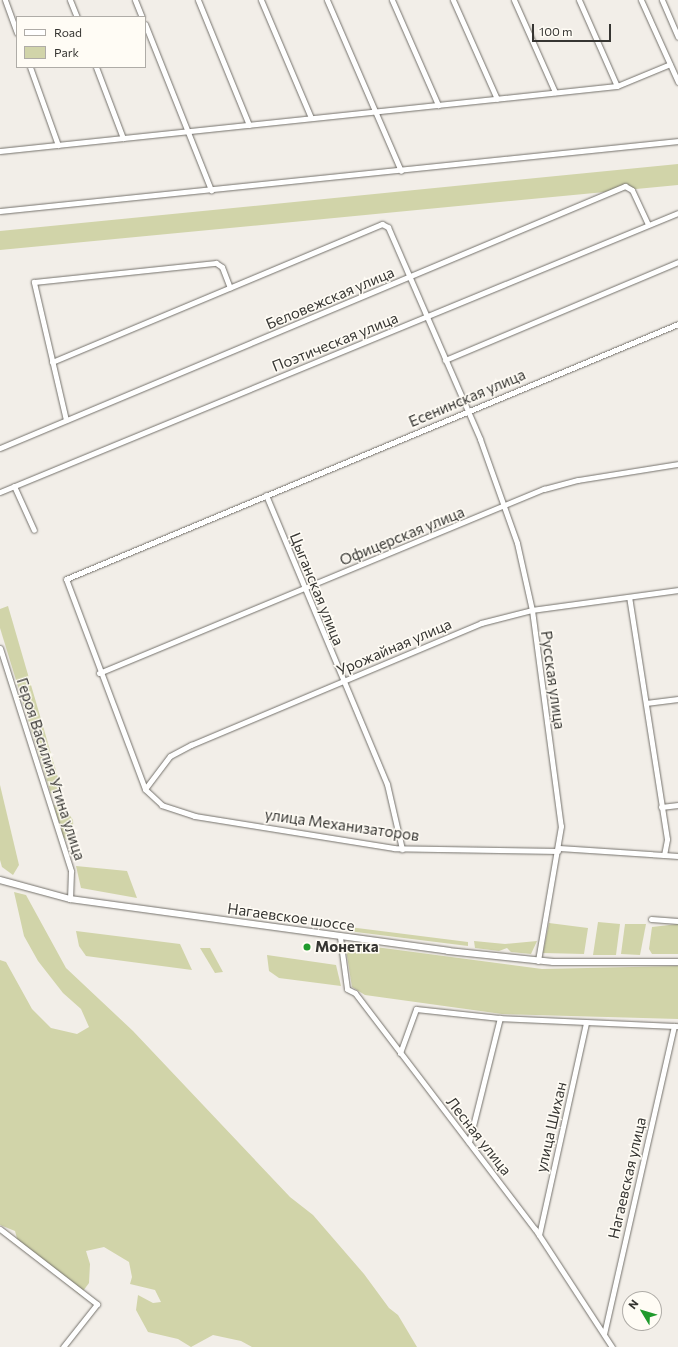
<!DOCTYPE html>
<html>
<head>
<meta charset="utf-8">
<style>
  body { margin:0 }
  #map { position:relative; width:678px; height:1347px; overflow:hidden; background:#f2eee8; font-family:Commissioner,sans-serif }
  div>[style] { position:absolute }
  .green>* { inset:0; background:#d1d4a9 }
  .roads { filter:drop-shadow(0 0 1px #74716b) drop-shadow(0 0 1px #74716b) }
  .minor>* { height:5px; margin:-2.5px; padding:0 2.5px; transform-origin:2.5px; border-radius:2.5px; background:#fff }
  .tertiary>* { height:6px; margin:-3px; padding:0 3px; transform-origin:3px; border-radius:3px; background:#fff }
  .dots>* { width:11px; height:11px; translate:-50% -50%; box-sizing:border-box; border:2px solid #fffcf5; border-radius:50% }
  span { translate:-50% -50%; white-space:nowrap; text-align:center; line-height:1.15; -webkit-text-stroke:3px #fffcf5; paint-order:stroke }
  .street-label { font-size:15px; color:#363532 }
  .poi-label { font-size:15px; color:#363532; font-weight:700 }
  .left { translate:0 -50%; text-align:left }
  .legend { position:absolute; left:16px; top:16px; width:130px; height:52px; box-sizing:border-box; background:#fffcf5; border:1px solid #afaca7; margin:0; padding:5px 7px; list-style:none; font-size:12px; color:#363532 }
  .legend li { display:flex; align-items:center; gap:8px; height:20px }
  .legend b { width:20px; border:1px solid #afaca7 }
  .north { position:absolute; left:622px; top:1291px; width:40px; height:40px; box-sizing:border-box; background:#fffcf5; border:1px solid #afaca7; border-radius:50%; rotate:308deg; font-size:11px; font-weight:700; line-height:16px; text-align:center; color:#363532 }
  .north::after { content:''; display:block; margin:auto; width:14px; height:18px; background:#1f9a2c; clip-path:polygon(50% 0,100% 100%,50% 72%,0 100%) }
  .scale { position:absolute; left:532px; top:24px; width:79px; height:18px; box-sizing:border-box; border:2px solid #363532; border-top:0; padding-left:5px; font-size:12px; line-height:14px; white-space:nowrap; color:#363532; -webkit-text-stroke:3px #fffcf5; paint-order:stroke }
</style>
</head>
<body>
<div id="map">
  <div class="green">
    <div style="clip-path:polygon(678px 164px,678px 185px,0 250px,0 231px)"></div>
    <div style="clip-path:polygon(8px 606px,61px 788px,51px 794px,0 628px,0 609px)"></div>
    <div style="clip-path:polygon(0 785px,19px 865px,13px 875px,2px 867px,0 860px)"></div>
    <div style="clip-path:polygon(54px 805px,64px 807px,73px 820px,74px 840px,71px 843px,63px 837px)"></div>
    <div style="clip-path:polygon(76px 866px,127px 871px,137px 898px,81px 888px)"></div>
    <div style="clip-path:polygon(14px 892px,26px 895px,66px 968px,133px 1031px,290px 1197px,313px 1215px,364px 1274px,389px 1308px,398px 1315px,417px 1347px,252px 1347px,241px 1341px,213px 1335px,191px 1347px,178px 1339px,148px 1332px,136px 1310px,138px 1295px,153px 1303px,161px 1302px,155px 1290px,130px 1284px,132px 1277px,129px 1262px,104px 1247px,86px 1251px,90px 1264px,89px 1283px,80px 1295px,18px 1242px,15px 1231px,0 1225px,0 960px,6px 962px,32px 1009px,51px 1028px,77px 1034px,89px 1027px,81px 1009px,63px 993px,38px 961px,24px 936px)"></div>
    <div style="clip-path:polygon(598px 922px,620px 924px,616px 955px,593px 955px)"></div>
    <div style="clip-path:polygon(549px 923px,588px 928px,584px 954px,543px 953px)"></div>
    <div style="clip-path:polygon(625px 924px,646px 924px,640px 955px,621px 954px)"></div>
    <div style="clip-path:polygon(678px 924px,678px 954px,652px 954px,649px 949px,652px 927px)"></div>
    <div style="clip-path:polygon(349px 927px,468px 942px,468px 946px,348px 931px)"></div>
    <div style="clip-path:polygon(76px 931px,180px 944px,192px 970px,86px 956px,79px 946px)"></div>
    <div style="clip-path:polygon(474px 941px,505px 944px,537px 941px,531px 954px,511px 952px,507px 948px,499px 951px,475px 948px)"></div>
    <div style="clip-path:polygon(345px 943px,542px 969px,678px 966px,678px 1019px,502px 1014px,365px 995px,352px 987px)"></div>
    <div style="clip-path:polygon(200px 948px,210px 948px,223px 972px,215px 973px)"></div>
    <div style="clip-path:polygon(267px 955px,336px 965px,341px 986px,279px 978px,269px 971px)"></div>
  </div>
  <div class="roads">
    <div class="minor">
      <div style="left:5px;top:0;width:35px;rotate:70deg"></div>
      <div style="left:70px;top:0;width:18px;rotate:68deg"></div>
      <div style="left:135px;top:0;width:18px;rotate:68deg"></div>
      <div style="left:198px;top:0;width:135px;rotate:67.8deg"></div>
      <div style="left:261px;top:0;width:128px;rotate:67deg"></div>
      <div style="left:327px;top:0;width:186px;rotate:66.6deg"></div>
      <div style="left:392px;top:0;width:115px;rotate:66.3deg"></div>
      <div style="left:453px;top:0;width:108px;rotate:66deg"></div>
      <div style="left:514px;top:0;width:101px;rotate:66deg"></div>
      <div style="left:579px;top:0;width:94px;rotate:66.2deg"></div>
      <div style="left:641px;top:0;width:90px;rotate:65.7deg"></div>
      <div style="left:662px;top:0;width:40px;rotate:66.6deg"></div>
      <div style="left:145px;top:24px;width:179px;rotate:68.3deg"></div>
      <div style="left:30px;top:67px;width:83px;rotate:70.3deg"></div>
      <div style="left:96px;top:67px;width:76px;rotate:69.2deg"></div>
      <div style="left:0;top:151px;width:620px;rotate:-6.01deg"></div>
      <div style="left:617px;top:86px;width:57px;rotate:-22.5deg"></div>
      <div style="left:0;top:211px;width:682px;rotate:-5.89deg"></div>
      <div style="left:445px;top:360px;width:253px;rotate:-22.8deg"></div>
      <div style="left:52px;top:362px;width:358px;rotate:-22.7deg"></div>
      <div style="left:382px;top:224px;width:7px;rotate:27deg"></div>
      <div style="left:388px;top:227px;width:231px;rotate:66.5deg"></div>
      <div style="left:480px;top:439px;width:110px;rotate:70.4deg"></div>
      <div style="left:517px;top:543px;width:69px;rotate:77.4deg"></div>
      <div style="left:532px;top:610px;width:218px;rotate:82.4deg"></div>
      <div style="left:561px;top:826px;width:137px;rotate:99.7deg"></div>
      <div style="left:66px;top:420px;width:142px;rotate:-103.1deg"></div>
      <div style="left:34px;top:282px;width:183px;rotate:-6deg"></div>
      <div style="left:216px;top:263px;width:7px;rotate:34deg"></div>
      <div style="left:222px;top:267px;width:22px;rotate:69deg"></div>
      <div style="left:0;top:448px;width:678px;rotate:-22.74deg"></div>
      <div style="left:625px;top:186px;width:8px;rotate:30deg"></div>
      <div style="left:632px;top:190px;width:38px;rotate:65deg"></div>
      <div style="left:14px;top:486px;width:48px;rotate:65.6deg"></div>
      <div style="left:0;top:492px;width:733px;rotate:-22.37deg"></div>
      <div style="left:266px;top:495px;width:313px;rotate:67.3deg"></div>
      <div style="left:387px;top:784px;width:67px;rotate:77deg"></div>
      <div style="left:0;top:648px;width:234px;rotate:72.3deg"></div>
      <div style="left:71px;top:871px;width:28px;rotate:92deg"></div>
      <div style="left:99px;top:673px;width:482px;rotate:-22.5deg"></div>
      <div style="left:544px;top:489px;width:35px;rotate:-15deg"></div>
      <div style="left:578px;top:480px;width:101px;rotate:-9.1deg"></div>
      <div style="left:646px;top:703px;width:32px;rotate:-7deg"></div>
      <div style="left:145px;top:789px;width:41px;rotate:-52.9deg"></div>
      <div style="left:170px;top:756px;width:24px;rotate:-28deg"></div>
      <div style="left:191px;top:745px;width:315px;rotate:-22.8deg"></div>
      <div style="left:481px;top:623px;width:53px;rotate:-14.3deg"></div>
      <div style="left:532px;top:610px;width:147px;rotate:-7.8deg"></div>
      <div style="left:661px;top:807px;width:17px;rotate:-7deg"></div>
      <div style="left:559px;top:848px;width:105px;rotate:3.8deg"></div>
      <div style="left:664px;top:855px;width:16px;rotate:-79deg"></div>
      <div style="left:667px;top:839px;width:245px;rotate:-98.9deg"></div>
      <div style="left:558px;top:851px;width:164px;rotate:-179deg"></div>
      <div style="left:394px;top:848px;width:202px;rotate:-170.9deg"></div>
      <div style="left:195px;top:816px;width:35px;rotate:-162deg"></div>
      <div style="left:162px;top:805px;width:23px;rotate:-137deg"></div>
      <div style="left:145px;top:789px;width:224px;rotate:-110.6deg"></div>
      <div style="left:66px;top:579px;width:663px;rotate:-22.62deg"></div>
      <div style="left:664px;top:855px;width:14px;rotate:4deg"></div>
      <div style="left:651px;top:919px;width:27px;rotate:4deg"></div>
      <div style="left:340px;top:937px;width:52px;rotate:82.3deg"></div>
      <div style="left:347px;top:989px;width:9px;rotate:27deg"></div>
      <div style="left:355px;top:993px;width:297px;rotate:52.7deg"></div>
      <div style="left:535px;top:1229px;width:141px;rotate:56.9deg"></div>
      <div style="left:400px;top:1053px;width:47px;rotate:-70deg"></div>
      <div style="left:416px;top:1009px;width:84px;rotate:6.1deg"></div>
      <div style="left:500px;top:1018px;width:178px;rotate:2.6deg"></div>
      <div style="left:469px;top:1142px;width:128px;rotate:-76deg"></div>
      <div style="left:0;top:1229px;width:123px;rotate:37.7deg"></div>
      <div style="left:97px;top:1304px;width:55px;rotate:128.3deg"></div>
      <div style="left:539px;top:1235px;width:217px;rotate:-77.5deg"></div>
      <div style="left:604px;top:1334px;width:316px;rotate:-77.2deg"></div>
    </div>
    <div class="tertiary">
      <div style="left:0;top:880px;width:73px;rotate:15.2deg"></div>
      <div style="left:70px;top:899px;width:382px;rotate:7.8deg"></div>
      <div style="left:448px;top:951px;width:106px;rotate:6deg"></div>
      <div style="left:553px;top:962px;width:125px"></div>
    </div>
  </div>
  <div class="dots">
    <div style="left:307px;top:947px;background:#1f9a2c"></div>
  </div>
  <div class="street-label">
    <span style="left:330px;top:298px;rotate:-23deg">Беловежская улица</span>
    <span style="left:335px;top:342px;rotate:-22deg">Поэтическая улица</span>
    <span style="left:467px;top:398px;rotate:-23deg">Есенинская улица</span>
    <span style="left:402px;top:536px;rotate:-22deg">Офицерская улица</span>
    <span style="left:317px;top:589px;rotate:68deg">Цыганская улица</span>
    <span style="left:394px;top:647px;rotate:-23deg">Урожайная улица</span>
    <span style="left:553px;top:680px;rotate:82deg">Русская улица</span>
    <span style="left:51px;top:769px;rotate:72deg">Героя Василия Утина улица</span>
    <span style="left:342px;top:825px;rotate:8deg">улица Механизаторов</span>
    <span style="left:291px;top:917px;rotate:8deg">Нагаевское шоссе</span>
    <span style="left:551px;top:1127px;rotate:-77deg">улица Шихан</span>
    <span style="left:479px;top:1136px;rotate:52deg">Лесная улица</span>
    <span style="left:627px;top:1178px;rotate:-77deg">Нагаевская улица</span>
  </div>
  <div class="poi-label">
    <span class="left" style="left:315px;top:947px">Монетка</span>
  </div>
  <ul class="legend">
  <li><b style="height:5px;background:#fff"></b>Road</li>
  <li><b style="height:11px;background:#d1d4a9"></b>Park</li>
  </ul>
  <div class="north">N</div>
  <div class="scale">100 m</div>
</div>
</body>
</html>
